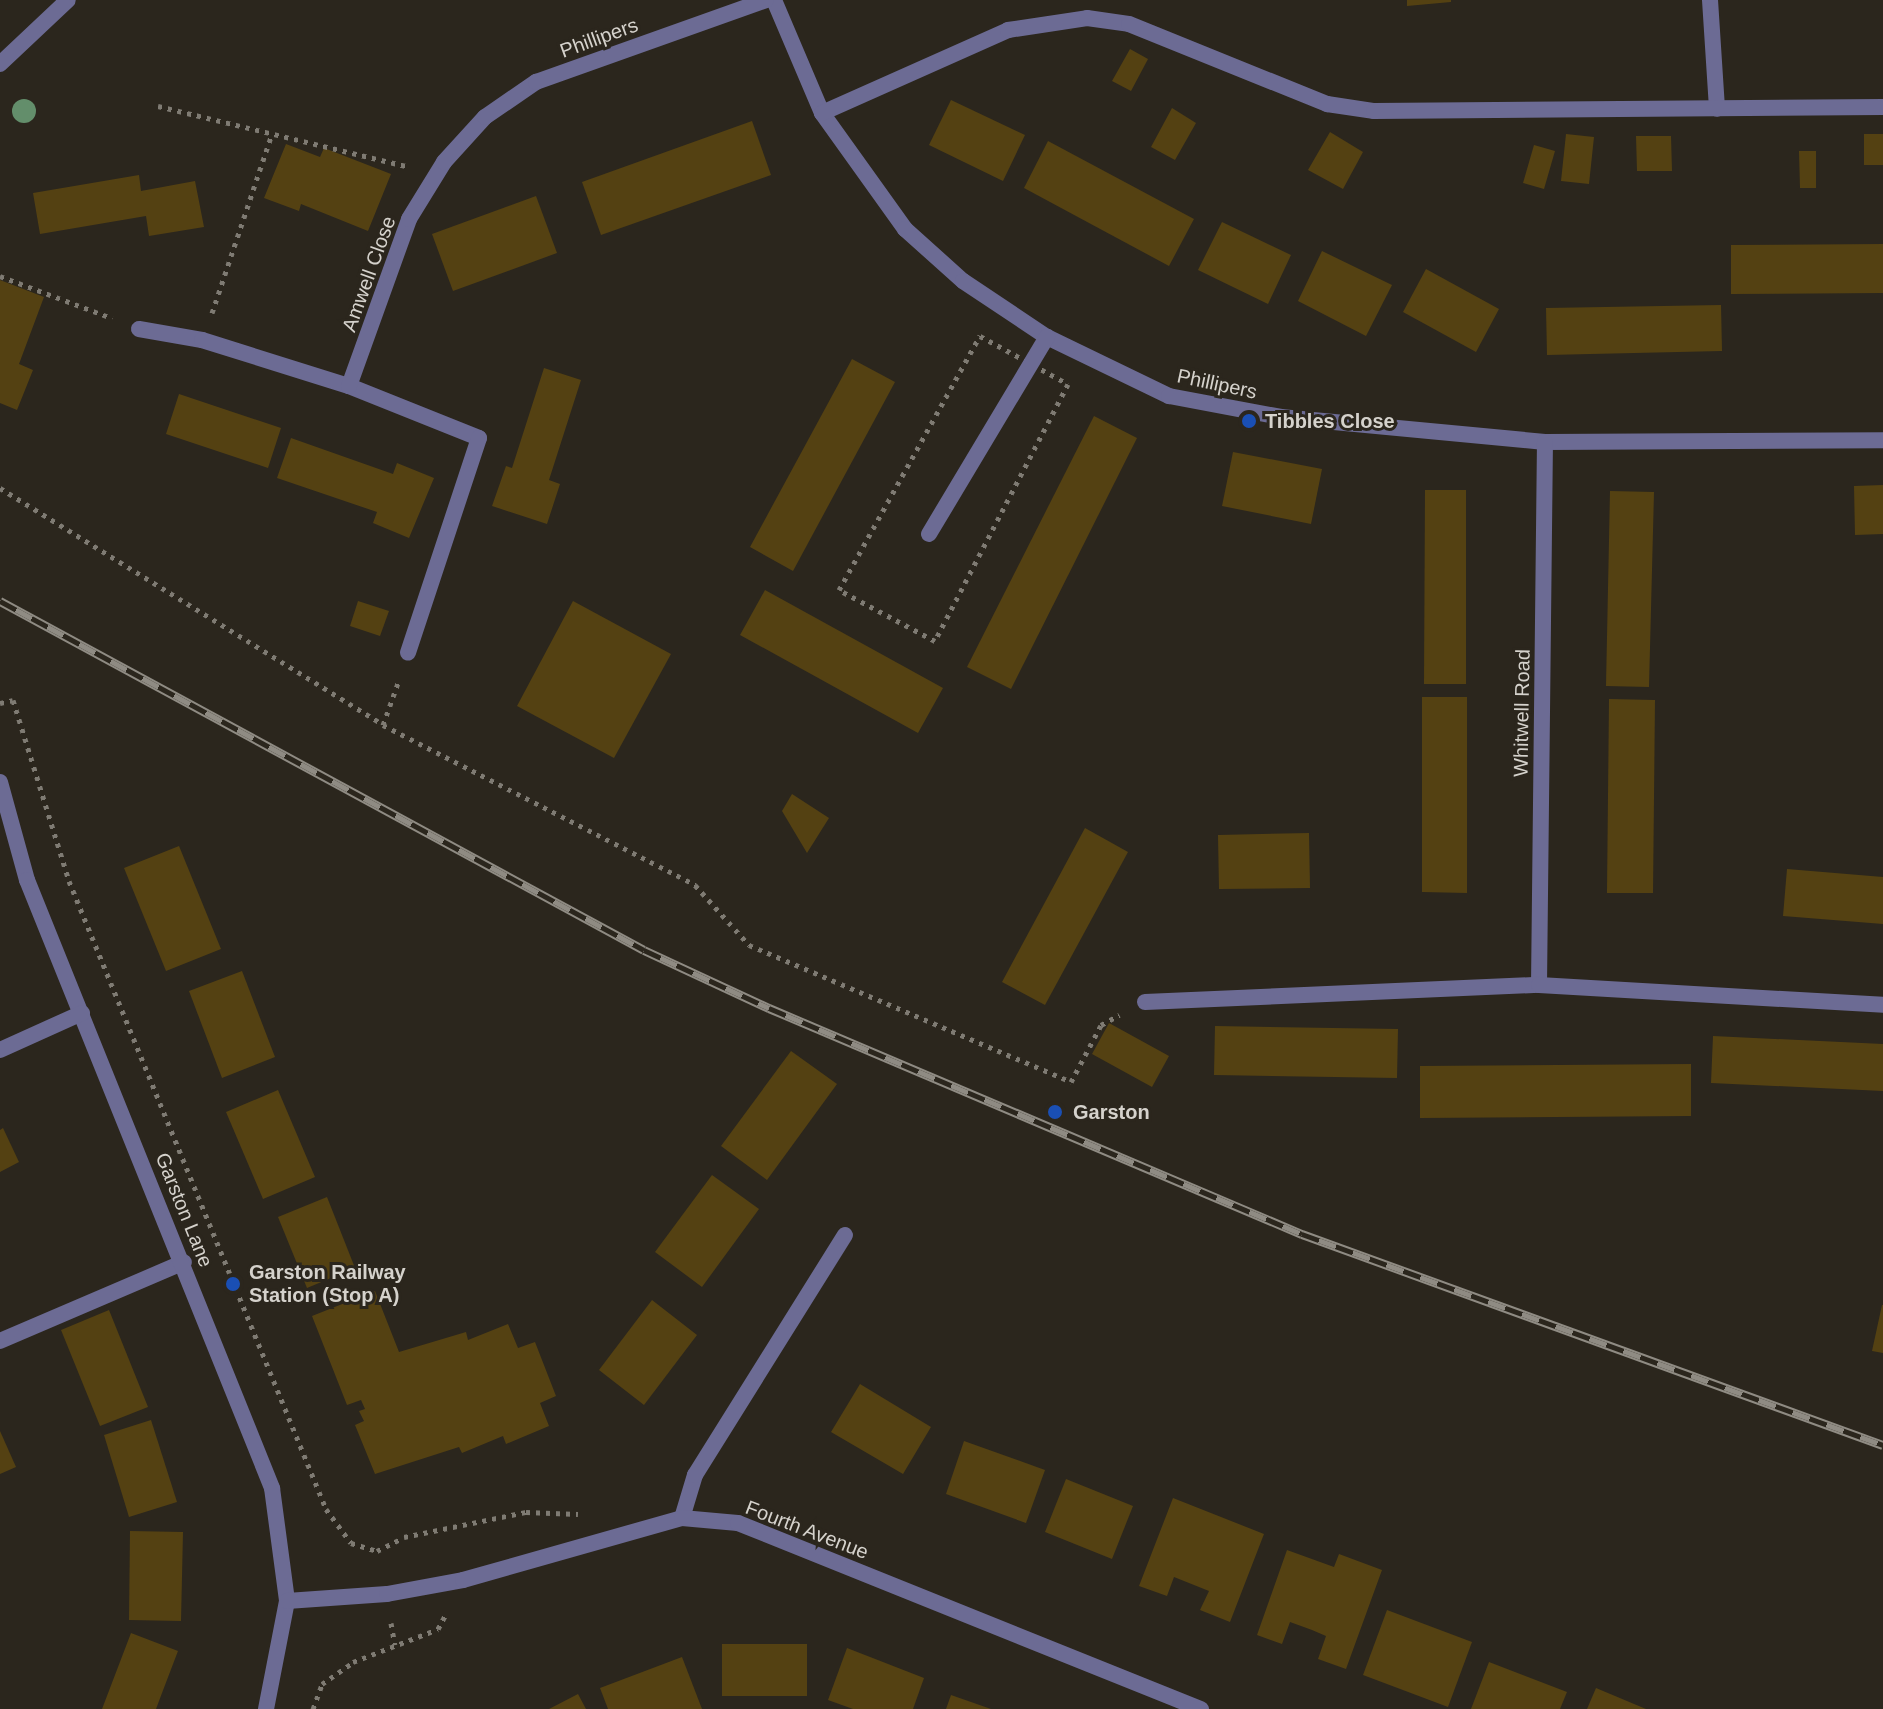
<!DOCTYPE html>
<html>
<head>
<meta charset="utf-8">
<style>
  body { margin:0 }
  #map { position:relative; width:1883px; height:1709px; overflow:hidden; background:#2b261d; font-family:Arial,sans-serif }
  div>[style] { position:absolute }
  .building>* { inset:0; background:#544112 }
  .path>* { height:5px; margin-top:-2.5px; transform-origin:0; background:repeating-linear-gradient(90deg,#7f7b73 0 4px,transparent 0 10px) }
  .lane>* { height:16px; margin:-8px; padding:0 8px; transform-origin:8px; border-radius:8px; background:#6c6b94 }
  .street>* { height:16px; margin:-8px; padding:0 8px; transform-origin:8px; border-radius:8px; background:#6c6b94 }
  .rail>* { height:9px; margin-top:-4.5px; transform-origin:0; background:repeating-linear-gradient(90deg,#2b261d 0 18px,#8f8b83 0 36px); box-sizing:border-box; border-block:2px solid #8f8b83 }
  .trees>* { width:24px; height:24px; margin:-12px; border-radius:50%; background:#638e6b }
  .dots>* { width:22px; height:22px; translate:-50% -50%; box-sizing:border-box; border:4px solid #2b261d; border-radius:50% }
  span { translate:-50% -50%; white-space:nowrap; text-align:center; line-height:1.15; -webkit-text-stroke:6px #2b261d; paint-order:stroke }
  .street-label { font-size:20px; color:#d5d2cc }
  .poi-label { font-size:20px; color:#d5d2cc; font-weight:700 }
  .left { translate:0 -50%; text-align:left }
</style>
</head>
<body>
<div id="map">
  <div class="building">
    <div style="clip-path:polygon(1407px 0,1451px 0,1451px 2px,1407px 6px)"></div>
    <div style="clip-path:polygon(1130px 49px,1148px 59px,1131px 91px,1112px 81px)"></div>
    <div style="clip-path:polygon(951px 100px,1025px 135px,1003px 181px,929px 145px)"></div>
    <div style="clip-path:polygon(1172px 108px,1196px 123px,1175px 160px,1151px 147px)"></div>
    <div style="clip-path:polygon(752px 121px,771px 175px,601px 235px,582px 182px)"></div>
    <div style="clip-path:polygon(1330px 132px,1363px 152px,1343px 189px,1308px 170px)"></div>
    <div style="clip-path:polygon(1566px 134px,1594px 137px,1589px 184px,1561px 181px)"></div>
    <div style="clip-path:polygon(1864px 134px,1883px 134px,1883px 165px,1864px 165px)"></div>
    <div style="clip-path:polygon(1636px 136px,1671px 136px,1672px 171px,1637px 171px)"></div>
    <div style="clip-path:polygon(1048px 141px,1194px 219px,1169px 266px,1024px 188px)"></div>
    <div style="clip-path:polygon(286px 144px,320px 157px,324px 148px,391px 174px,368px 231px,301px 204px,299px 211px,264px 198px)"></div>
    <div style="clip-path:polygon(1534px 145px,1555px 151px,1544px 189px,1523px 183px)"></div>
    <div style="clip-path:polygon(1799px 151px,1816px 151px,1816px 188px,1800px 188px)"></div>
    <div style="clip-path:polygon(139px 175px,141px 191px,195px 181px,204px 227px,149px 236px,146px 216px,40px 234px,33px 193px)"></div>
    <div style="clip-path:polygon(536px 196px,557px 253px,453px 291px,432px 234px)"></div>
    <div style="clip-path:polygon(1222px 222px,1291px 255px,1268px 304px,1198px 270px)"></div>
    <div style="clip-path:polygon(1883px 244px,1883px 293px,1731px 294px,1731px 245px)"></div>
    <div style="clip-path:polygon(1322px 251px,1392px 285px,1366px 336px,1298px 301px)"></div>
    <div style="clip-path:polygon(1426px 269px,1499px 309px,1476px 352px,1403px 312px)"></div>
    <div style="clip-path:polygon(0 280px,44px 297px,19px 364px,33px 370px,17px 410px,0 403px)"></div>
    <div style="clip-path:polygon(1721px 305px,1722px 351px,1547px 355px,1546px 308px)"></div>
    <div style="clip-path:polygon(852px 359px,895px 382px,793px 571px,750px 547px)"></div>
    <div style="clip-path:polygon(544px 368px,581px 380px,549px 480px,560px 484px,547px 524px,492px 506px,506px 466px,512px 468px)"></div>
    <div style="clip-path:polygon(179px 394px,281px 428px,268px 468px,166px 434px)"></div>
    <div style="clip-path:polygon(1094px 416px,1137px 438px,1011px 689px,967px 667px)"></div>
    <div style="clip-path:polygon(291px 438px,393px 474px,397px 463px,434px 478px,409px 538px,373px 523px,377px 512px,277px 478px)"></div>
    <div style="clip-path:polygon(1233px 452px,1322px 469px,1311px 524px,1222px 506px)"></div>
    <div style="clip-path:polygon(1883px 485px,1883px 534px,1855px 535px,1854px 486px)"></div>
    <div style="clip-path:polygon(1425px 490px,1466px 490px,1466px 684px,1424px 684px)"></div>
    <div style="clip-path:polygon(1610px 491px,1654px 492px,1649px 687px,1606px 686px)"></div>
    <div style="clip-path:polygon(765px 590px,943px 688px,918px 733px,740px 635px)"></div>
    <div style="clip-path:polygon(358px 601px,389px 611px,380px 636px,350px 626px)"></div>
    <div style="clip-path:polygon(573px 601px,671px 654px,614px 758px,517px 706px)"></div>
    <div style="clip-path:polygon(1422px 697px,1467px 697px,1467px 893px,1422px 892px)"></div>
    <div style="clip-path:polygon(1609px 699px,1655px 700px,1653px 893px,1607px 893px)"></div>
    <div style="clip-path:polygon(792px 794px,829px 818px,807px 853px,782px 811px)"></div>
    <div style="clip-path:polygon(1085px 828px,1128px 852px,1045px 1005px,1002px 982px)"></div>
    <div style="clip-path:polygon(1309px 833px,1310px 888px,1219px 889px,1218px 835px)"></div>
    <div style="clip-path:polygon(179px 846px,221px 949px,166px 971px,124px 868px)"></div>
    <div style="clip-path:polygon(1787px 869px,1883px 877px,1883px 924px,1783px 916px)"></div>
    <div style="clip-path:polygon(242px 971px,275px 1057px,222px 1078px,189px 991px)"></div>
    <div style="clip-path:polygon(1109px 1023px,1169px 1056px,1152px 1087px,1092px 1054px)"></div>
    <div style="clip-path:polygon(1215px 1026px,1398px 1029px,1397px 1078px,1214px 1075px)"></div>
    <div style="clip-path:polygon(1713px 1036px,1883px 1044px,1883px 1091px,1711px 1083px)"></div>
    <div style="clip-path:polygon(791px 1051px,837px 1084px,767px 1180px,721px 1146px)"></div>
    <div style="clip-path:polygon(1691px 1064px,1691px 1116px,1420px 1118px,1420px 1066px)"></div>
    <div style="clip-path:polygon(278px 1090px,315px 1177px,263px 1199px,226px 1112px)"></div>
    <div style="clip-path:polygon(3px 1128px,19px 1162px,0 1172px,0 1130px)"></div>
    <div style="clip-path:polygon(712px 1175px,759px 1209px,702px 1287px,655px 1252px)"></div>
    <div style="clip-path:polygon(327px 1197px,355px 1268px,307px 1288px,278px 1217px)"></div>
    <div style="clip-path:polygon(375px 1291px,399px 1352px,466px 1332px,468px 1340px,508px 1324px,518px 1348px,535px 1342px,556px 1396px,540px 1403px,549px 1426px,506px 1444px,503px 1436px,462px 1453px,459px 1447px,375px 1474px,355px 1425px,364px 1421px,359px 1411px,365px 1409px,361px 1400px,347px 1405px,312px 1316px)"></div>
    <div style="clip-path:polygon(652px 1300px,697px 1335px,644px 1405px,599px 1370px)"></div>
    <div style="clip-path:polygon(1882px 1305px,1883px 1305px,1883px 1353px,1872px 1351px)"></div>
    <div style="clip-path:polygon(109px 1310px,148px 1407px,100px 1426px,61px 1330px)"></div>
    <div style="clip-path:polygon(860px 1384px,931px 1427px,903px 1474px,831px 1432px)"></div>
    <div style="clip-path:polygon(151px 1420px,177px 1502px,129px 1517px,104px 1435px)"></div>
    <div style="clip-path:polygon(0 1431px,16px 1467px,0 1474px)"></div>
    <div style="clip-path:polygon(964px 1441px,1045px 1470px,1026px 1523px,946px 1494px)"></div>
    <div style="clip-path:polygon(1066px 1479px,1133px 1506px,1112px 1559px,1045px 1532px)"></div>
    <div style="clip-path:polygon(1173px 1498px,1264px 1534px,1230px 1622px,1200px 1610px,1209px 1591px,1174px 1577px,1167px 1596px,1139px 1586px)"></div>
    <div style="clip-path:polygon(130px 1531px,183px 1532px,181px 1621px,129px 1620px)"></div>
    <div style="clip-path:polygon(1287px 1550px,1334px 1567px,1339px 1554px,1382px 1570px,1346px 1669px,1318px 1659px,1326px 1636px,1312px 1630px,1290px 1622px,1282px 1644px,1257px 1635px)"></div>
    <div style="clip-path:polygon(1387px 1610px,1472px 1642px,1448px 1707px,1363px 1675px)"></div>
    <div style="clip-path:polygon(131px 1633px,178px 1651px,162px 1693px,156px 1709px,102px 1709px)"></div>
    <div style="clip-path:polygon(722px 1644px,807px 1644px,807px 1696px,722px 1696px)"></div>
    <div style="clip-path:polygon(847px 1648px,924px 1678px,913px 1709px,853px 1709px,828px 1700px)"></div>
    <div style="clip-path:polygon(682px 1657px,702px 1709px,608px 1709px,600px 1688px)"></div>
    <div style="clip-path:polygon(1489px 1662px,1567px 1692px,1560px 1709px,1471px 1709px)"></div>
    <div style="clip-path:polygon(1596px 1688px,1646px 1709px,1587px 1709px)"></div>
    <div style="clip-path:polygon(578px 1694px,586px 1709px,549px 1709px)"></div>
    <div style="clip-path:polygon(951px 1695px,991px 1709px,946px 1709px)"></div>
  </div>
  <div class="path">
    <div style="left:158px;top:106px;width:255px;rotate:13.6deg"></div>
    <div style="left:0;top:276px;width:120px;rotate:20.6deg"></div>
    <div style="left:212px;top:313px;width:189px;rotate:-71.5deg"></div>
    <div style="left:980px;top:336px;width:100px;rotate:28.6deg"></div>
    <div style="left:1068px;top:384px;width:289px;rotate:117.4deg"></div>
    <div style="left:935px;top:641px;width:109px;rotate:-152deg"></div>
    <div style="left:839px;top:590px;width:291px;rotate:-61deg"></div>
    <div style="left:0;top:488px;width:450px;rotate:31.7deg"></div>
    <div style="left:383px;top:725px;width:351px;rotate:27.1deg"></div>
    <div style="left:695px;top:885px;width:81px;rotate:48deg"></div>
    <div style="left:749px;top:945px;width:350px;rotate:23deg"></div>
    <div style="left:1071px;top:1082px;width:64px;rotate:-62.2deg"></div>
    <div style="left:1101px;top:1025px;width:21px;rotate:-29deg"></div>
    <div style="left:0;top:703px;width:13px;rotate:-13deg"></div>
    <div style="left:13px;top:700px;width:189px;rotate:72.8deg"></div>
    <div style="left:69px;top:881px;width:679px;rotate:67.74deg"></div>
    <div style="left:326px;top:1509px;width:42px;rotate:53.7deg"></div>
    <div style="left:351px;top:1543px;width:27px;rotate:17deg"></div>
    <div style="left:377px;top:1551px;width:30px;rotate:-27deg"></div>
    <div style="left:404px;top:1537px;width:125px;rotate:-11.6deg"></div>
    <div style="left:526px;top:1512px;width:52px;rotate:2.2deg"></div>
    <div style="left:383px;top:725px;width:48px;rotate:-70.4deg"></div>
    <div style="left:391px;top:1623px;width:22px;rotate:80deg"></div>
    <div style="left:313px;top:1709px;width:27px;rotate:-70deg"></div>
    <div style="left:322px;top:1684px;width:38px;rotate:-35deg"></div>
    <div style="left:353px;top:1662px;width:91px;rotate:-21.2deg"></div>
    <div style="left:438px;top:1629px;width:15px;rotate:-62deg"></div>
  </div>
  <div class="lane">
    <div style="left:0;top:1341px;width:200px;rotate:-23.2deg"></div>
  </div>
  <div class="street">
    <div style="left:774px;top:0;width:123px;rotate:67deg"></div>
    <div style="left:822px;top:113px;width:143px;rotate:54.4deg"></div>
    <div style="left:905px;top:229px;width:78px;rotate:41.9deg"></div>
    <div style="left:963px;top:281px;width:101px;rotate:33.7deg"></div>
    <div style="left:1047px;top:337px;width:136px;rotate:25.8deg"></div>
    <div style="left:1169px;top:396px;width:114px;rotate:10.6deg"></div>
    <div style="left:1281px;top:417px;width:265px;rotate:5.4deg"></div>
    <div style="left:1545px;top:442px;width:338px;rotate:-0.3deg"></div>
    <div style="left:1710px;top:0;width:109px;rotate:86.3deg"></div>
    <div style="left:0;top:64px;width:93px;rotate:-43.3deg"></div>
    <div style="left:822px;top:113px;width:204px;rotate:-24deg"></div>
    <div style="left:1008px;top:30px;width:80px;rotate:-8.6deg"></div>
    <div style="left:1087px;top:18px;width:42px;rotate:8.1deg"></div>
    <div style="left:1129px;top:24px;width:214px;rotate:22deg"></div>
    <div style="left:1327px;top:104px;width:48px;rotate:8.5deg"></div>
    <div style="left:1374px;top:111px;width:509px;rotate:-0.45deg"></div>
    <div style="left:139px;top:329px;width:64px;rotate:9.9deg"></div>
    <div style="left:202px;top:340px;width:154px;rotate:17.4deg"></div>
    <div style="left:349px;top:386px;width:140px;rotate:21.8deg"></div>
    <div style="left:479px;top:438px;width:226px;rotate:108.3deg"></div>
    <div style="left:349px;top:386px;width:177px;rotate:-70.2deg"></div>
    <div style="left:409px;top:219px;width:67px;rotate:-58.4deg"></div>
    <div style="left:444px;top:162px;width:61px;rotate:-47.7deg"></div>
    <div style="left:485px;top:117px;width:62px;rotate:-34.5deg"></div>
    <div style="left:536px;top:82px;width:244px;rotate:-19.6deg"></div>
    <div style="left:929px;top:534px;width:230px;rotate:-59.1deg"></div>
    <div style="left:0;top:782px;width:102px;rotate:74.6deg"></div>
    <div style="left:27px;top:880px;width:656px;rotate:68.05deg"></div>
    <div style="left:272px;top:1488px;width:114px;rotate:82.4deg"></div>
    <div style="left:287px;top:1601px;width:110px;rotate:101deg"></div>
    <div style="left:1539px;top:985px;width:543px;rotate:-89.37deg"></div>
    <div style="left:1145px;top:1002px;width:394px;rotate:-2.5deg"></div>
    <div style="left:1539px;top:985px;width:345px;rotate:3.3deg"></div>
    <div style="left:0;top:1050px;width:90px;rotate:-24.3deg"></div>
    <div style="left:682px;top:1518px;width:45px;rotate:-73.2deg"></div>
    <div style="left:695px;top:1475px;width:283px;rotate:-58deg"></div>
    <div style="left:287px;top:1601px;width:100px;rotate:-4deg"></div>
    <div style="left:387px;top:1594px;width:77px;rotate:-10.4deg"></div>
    <div style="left:463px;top:1580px;width:228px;rotate:-15.8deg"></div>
    <div style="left:682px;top:1518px;width:56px;rotate:5.1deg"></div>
    <div style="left:738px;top:1523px;width:499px;rotate:21.9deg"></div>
  </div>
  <div class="rail">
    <div style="left:0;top:601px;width:732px;rotate:28.45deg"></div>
    <div style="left:644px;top:950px;width:138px;rotate:24.9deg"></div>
    <div style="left:769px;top:1008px;width:579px;rotate:22.98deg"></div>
    <div style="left:1302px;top:1234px;width:618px;rotate:19.96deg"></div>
  </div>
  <div class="trees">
    <div style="left:24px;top:111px"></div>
  </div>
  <div class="dots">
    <div style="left:1249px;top:421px;background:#1a4fb4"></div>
    <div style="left:1055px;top:1112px;background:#1a4fb4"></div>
    <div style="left:233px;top:1284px;background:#1a4fb4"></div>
  </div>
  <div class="street-label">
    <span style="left:599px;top:38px;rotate:-20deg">Phillipers</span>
    <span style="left:369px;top:274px;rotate:-70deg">Amwell Close</span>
    <span style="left:1217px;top:384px;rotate:12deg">Phillipers</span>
    <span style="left:1522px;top:713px;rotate:-89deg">Whitwell Road</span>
    <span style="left:184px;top:1210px;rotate:68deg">Garston Lane</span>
    <span style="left:807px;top:1530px;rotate:21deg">Fourth Avenue</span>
  </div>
  <div class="poi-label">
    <span class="left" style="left:1265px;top:421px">Tibbles Close</span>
    <span class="left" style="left:1073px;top:1112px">Garston</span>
    <span class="left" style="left:249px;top:1284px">Garston Railway<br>Station (Stop A)</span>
  </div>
</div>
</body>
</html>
